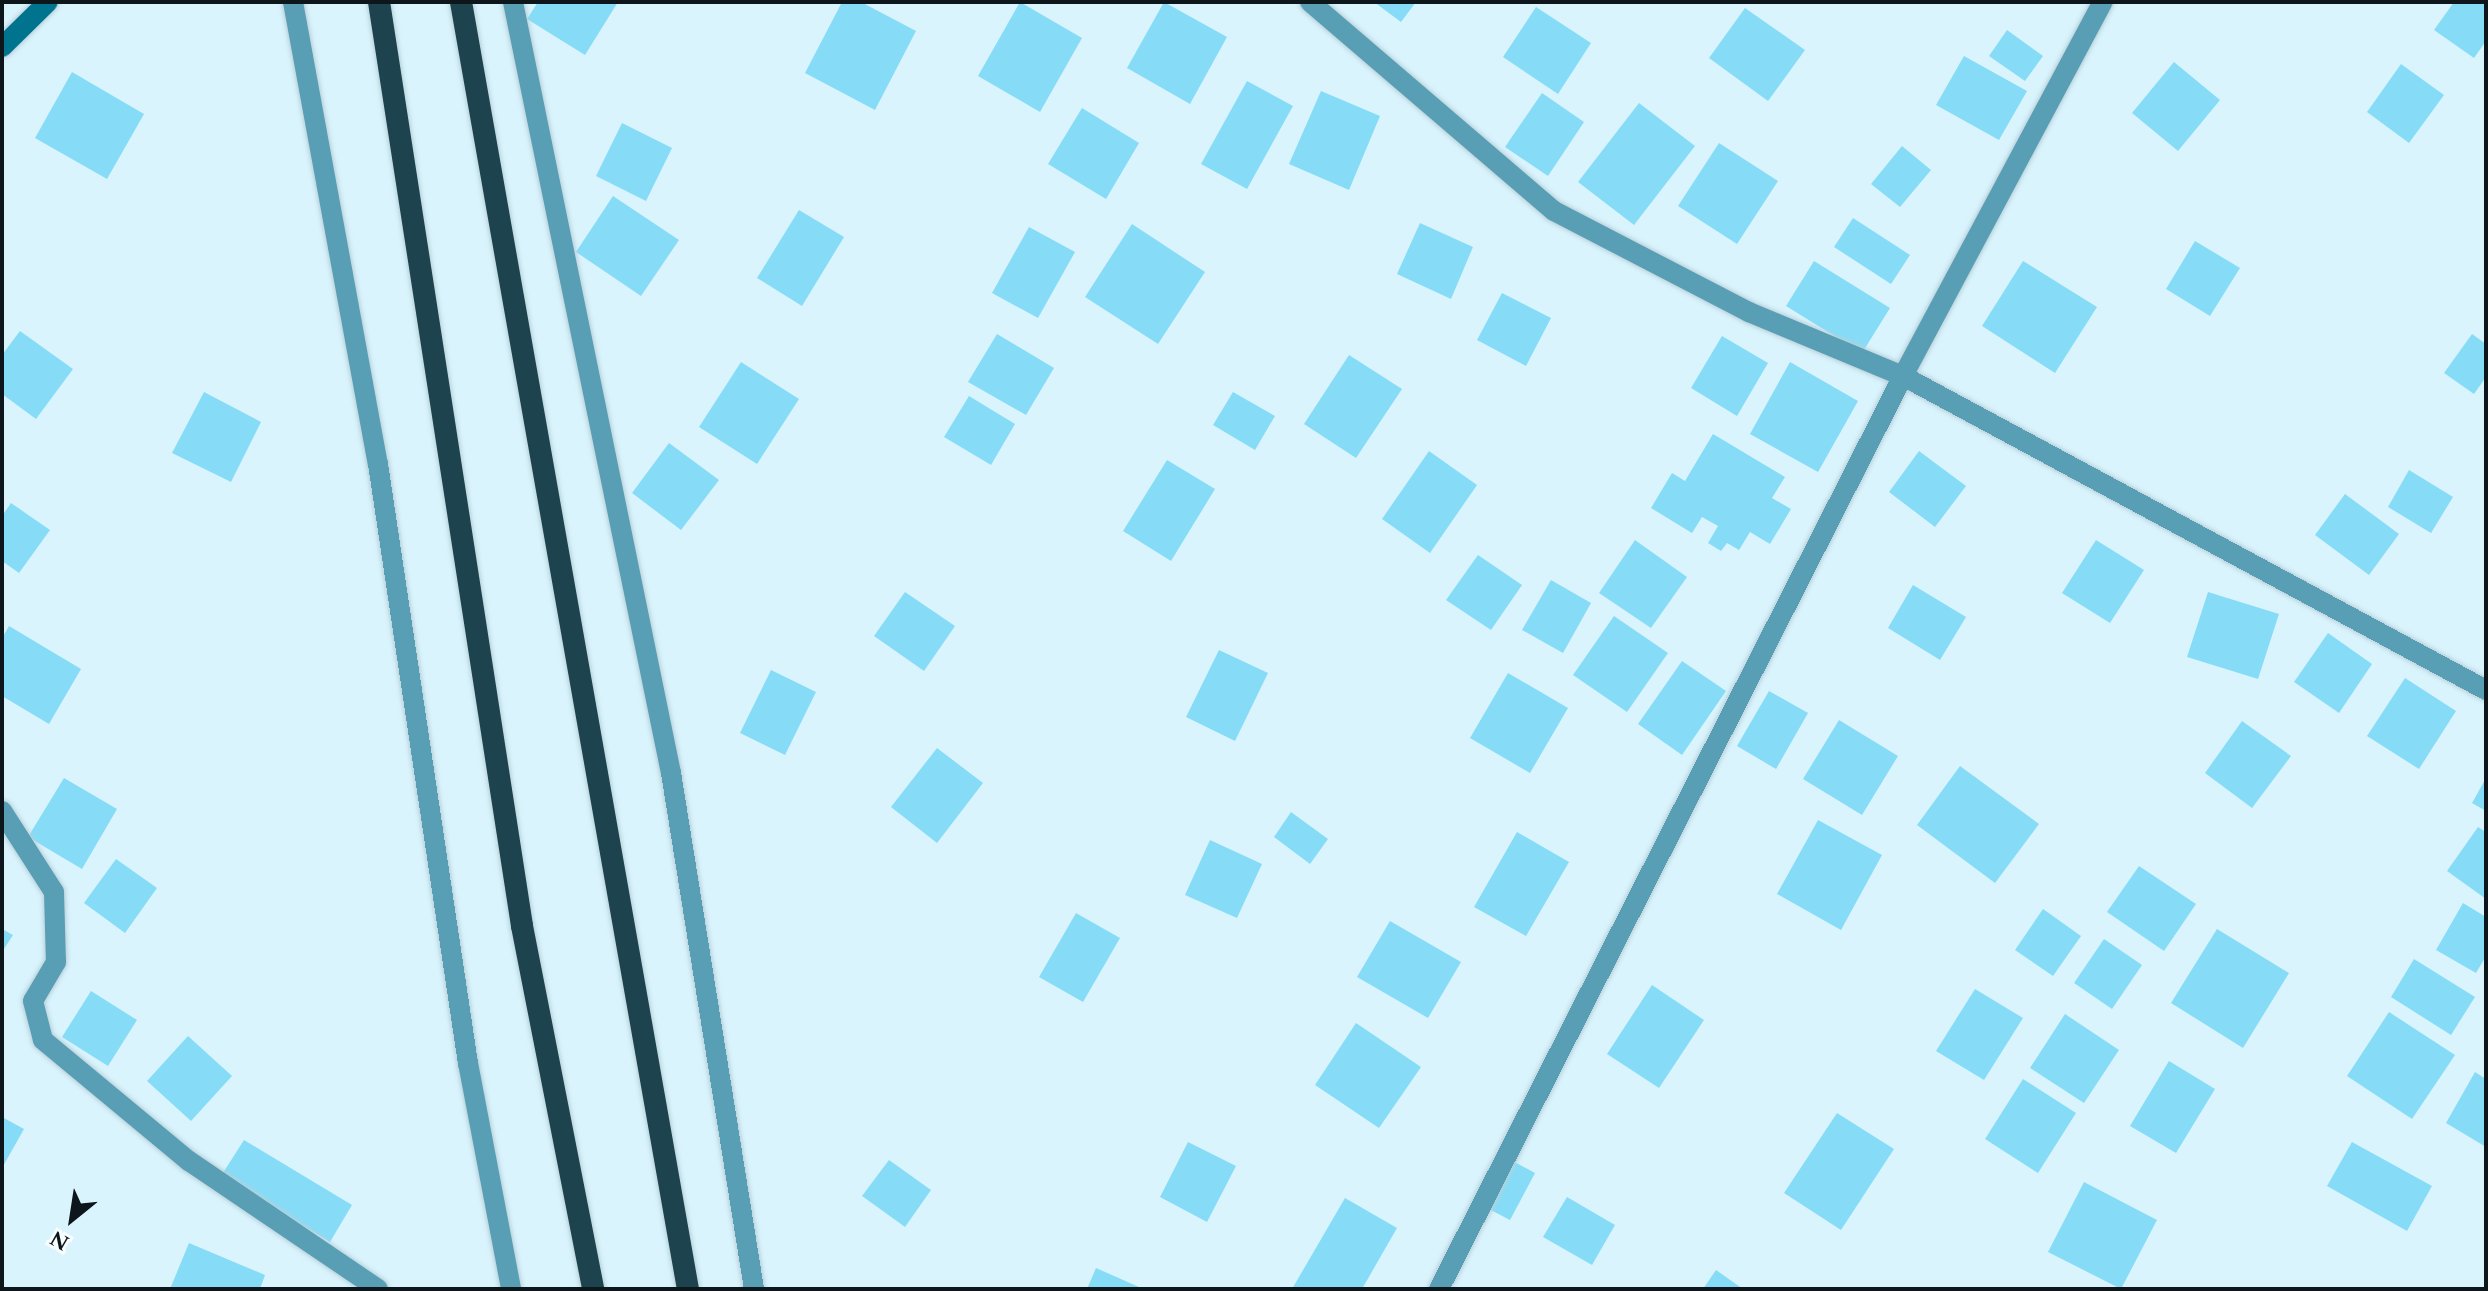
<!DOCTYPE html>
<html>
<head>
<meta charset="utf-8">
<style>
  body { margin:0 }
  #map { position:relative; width:2488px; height:1291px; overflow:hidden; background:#d9f4fd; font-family:Spectral,serif }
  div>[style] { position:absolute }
  .building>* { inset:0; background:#86dcf7 }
  .roads { filter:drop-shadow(0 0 2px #b8d0d9) drop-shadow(0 0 2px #b8d0d9) }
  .minor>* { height:20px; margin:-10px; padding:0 10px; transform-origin:10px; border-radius:10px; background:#589eb5 }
  .tertiary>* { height:20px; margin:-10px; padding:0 10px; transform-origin:10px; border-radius:10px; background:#589eb5 }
  .secondary>* { height:20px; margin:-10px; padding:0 10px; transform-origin:10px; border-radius:10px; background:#00748e }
  .trunk>* { height:22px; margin:-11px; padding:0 11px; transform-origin:11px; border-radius:11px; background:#1c434e }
  span { translate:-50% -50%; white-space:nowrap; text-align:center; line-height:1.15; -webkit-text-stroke:7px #f8fdff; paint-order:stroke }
  .frame { position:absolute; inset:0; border:4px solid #0d161a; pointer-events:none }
  .north { position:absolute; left:32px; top:1179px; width:80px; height:80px; -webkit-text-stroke:6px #f8fdff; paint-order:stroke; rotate:210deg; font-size:22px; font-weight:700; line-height:32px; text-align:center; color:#0d161a }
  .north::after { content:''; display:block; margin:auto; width:28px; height:36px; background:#0d161a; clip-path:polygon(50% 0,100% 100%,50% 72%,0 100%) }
</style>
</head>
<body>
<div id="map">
  <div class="building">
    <div style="clip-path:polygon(538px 2px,618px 2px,585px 55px,527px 19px)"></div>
    <div style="clip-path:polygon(842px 2px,861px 2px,916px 31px,875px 110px,805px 73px)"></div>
    <div style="clip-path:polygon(1020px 2px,1082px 38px,1040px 112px,978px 76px)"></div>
    <div style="clip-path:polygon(1164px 2px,1227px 37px,1190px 104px,1127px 68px)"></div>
    <div style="clip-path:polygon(1374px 2px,1416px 2px,1401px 22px)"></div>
    <div style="clip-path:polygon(2454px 2px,2486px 2px,2486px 41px,2474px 58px,2434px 30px)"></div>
    <div style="clip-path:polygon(1536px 7px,1591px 43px,1558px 94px,1503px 57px)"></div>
    <div style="clip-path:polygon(1745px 8px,1805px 50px,1768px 101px,1709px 58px)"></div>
    <div style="clip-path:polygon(2007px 30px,2043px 56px,2025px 81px,1989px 56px)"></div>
    <div style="clip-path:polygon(1964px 56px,2027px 91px,1999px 140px,1936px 105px)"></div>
    <div style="clip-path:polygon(2174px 62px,2220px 100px,2178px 151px,2132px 113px)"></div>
    <div style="clip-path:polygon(2401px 64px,2444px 95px,2409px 143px,2367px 112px)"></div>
    <div style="clip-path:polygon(72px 72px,144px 114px,107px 179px,35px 138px)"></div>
    <div style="clip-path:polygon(1247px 81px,1293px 106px,1247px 189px,1201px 164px)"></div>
    <div style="clip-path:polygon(1321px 91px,1380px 116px,1349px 190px,1289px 164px)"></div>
    <div style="clip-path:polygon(1542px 93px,1584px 122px,1548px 176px,1505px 147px)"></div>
    <div style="clip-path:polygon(1639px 103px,1695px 146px,1634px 225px,1578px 182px)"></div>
    <div style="clip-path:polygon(1082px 108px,1139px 143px,1106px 199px,1048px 164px)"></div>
    <div style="clip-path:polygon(622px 123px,672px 148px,646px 201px,596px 176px)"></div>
    <div style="clip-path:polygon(1719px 143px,1778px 181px,1737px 244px,1678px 206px)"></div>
    <div style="clip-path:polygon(1902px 146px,1931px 170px,1900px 207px,1871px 184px)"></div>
    <div style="clip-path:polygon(613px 196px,679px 240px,641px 296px,576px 252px)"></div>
    <div style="clip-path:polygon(799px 210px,844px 237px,802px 306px,757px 278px)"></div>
    <div style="clip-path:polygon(1853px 218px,1910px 255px,1891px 284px,1834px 247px)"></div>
    <div style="clip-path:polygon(1420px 223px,1473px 247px,1451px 299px,1397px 274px)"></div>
    <div style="clip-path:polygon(1132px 224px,1205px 272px,1158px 344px,1085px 297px)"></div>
    <div style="clip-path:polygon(1029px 227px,1075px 252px,1038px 318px,992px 293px)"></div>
    <div style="clip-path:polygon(2195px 241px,2240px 268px,2210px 316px,2166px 289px)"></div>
    <div style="clip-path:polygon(1814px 261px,1890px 308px,1862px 353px,1786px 306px)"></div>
    <div style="clip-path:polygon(2023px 261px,2097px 307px,2055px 373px,1982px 326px)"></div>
    <div style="clip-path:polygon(1502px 293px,1551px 318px,1526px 366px,1477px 340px)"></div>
    <div style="clip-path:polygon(20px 331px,73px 369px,36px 419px,2px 394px,2px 355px)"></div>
    <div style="clip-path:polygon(997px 334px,1054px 368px,1026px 415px,968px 382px)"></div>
    <div style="clip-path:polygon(2472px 334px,2486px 344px,2486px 377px,2474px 394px,2444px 373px)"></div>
    <div style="clip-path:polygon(1722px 336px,1768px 363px,1737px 416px,1691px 388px)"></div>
    <div style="clip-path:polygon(1349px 355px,1402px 389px,1356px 458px,1304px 424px)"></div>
    <div style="clip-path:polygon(741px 362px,799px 399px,757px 464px,699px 427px)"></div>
    <div style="clip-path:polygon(1790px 362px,1858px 401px,1818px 472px,1750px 434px)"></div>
    <div style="clip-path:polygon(204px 392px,261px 422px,231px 482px,172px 453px)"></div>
    <div style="clip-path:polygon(1233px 392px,1275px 416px,1255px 450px,1213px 425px)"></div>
    <div style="clip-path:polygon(969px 396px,1015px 424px,991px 465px,944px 437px)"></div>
    <div style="clip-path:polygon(1713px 434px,1785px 477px,1772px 498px,1791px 509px,1770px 544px,1750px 532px,1739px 550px,1727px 543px,1721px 551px,1708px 543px,1718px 526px,1702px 517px,1692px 533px,1651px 508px,1672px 473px,1685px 481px)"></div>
    <div style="clip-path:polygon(669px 443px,719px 480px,681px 530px,632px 493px)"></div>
    <div style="clip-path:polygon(1429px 451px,1477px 485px,1430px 553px,1382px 519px)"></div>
    <div style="clip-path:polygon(1919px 451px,1966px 486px,1935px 527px,1889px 492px)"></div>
    <div style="clip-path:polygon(1167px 460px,1215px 489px,1171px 561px,1123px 531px)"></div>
    <div style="clip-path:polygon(2409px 470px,2453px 497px,2431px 533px,2388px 507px)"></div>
    <div style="clip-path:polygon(2345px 494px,2399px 534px,2369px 575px,2315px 535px)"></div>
    <div style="clip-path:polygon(11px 503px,50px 530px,19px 573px,2px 561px,2px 516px)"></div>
    <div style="clip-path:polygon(1635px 540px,1687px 577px,1651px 628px,1599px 593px)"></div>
    <div style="clip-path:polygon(2096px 540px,2144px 570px,2110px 623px,2062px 593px)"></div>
    <div style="clip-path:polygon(1478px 555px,1522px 585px,1491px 630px,1446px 600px)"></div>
    <div style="clip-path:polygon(1551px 580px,1591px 603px,1563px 653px,1522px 630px)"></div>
    <div style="clip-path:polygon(1913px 585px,1966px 617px,1940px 660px,1888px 628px)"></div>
    <div style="clip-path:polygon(905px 592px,955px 626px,924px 671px,874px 636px)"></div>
    <div style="clip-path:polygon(2208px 592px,2279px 614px,2258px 679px,2187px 657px)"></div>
    <div style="clip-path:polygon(1614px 616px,1668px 653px,1627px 712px,1573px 675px)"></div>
    <div style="clip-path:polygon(9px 626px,81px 669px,49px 724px,2px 696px,2px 638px)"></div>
    <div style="clip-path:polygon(2328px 633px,2372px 664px,2339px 713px,2294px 682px)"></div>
    <div style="clip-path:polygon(1219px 650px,1268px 673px,1235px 741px,1186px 717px)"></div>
    <div style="clip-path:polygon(1682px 661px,1726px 691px,1682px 755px,1638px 724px)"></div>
    <div style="clip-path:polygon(771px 670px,816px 692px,785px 755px,740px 733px)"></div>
    <div style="clip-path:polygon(1508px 673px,1568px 708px,1530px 773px,1470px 738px)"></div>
    <div style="clip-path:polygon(2405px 678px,2456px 711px,2419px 769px,2367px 736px)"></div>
    <div style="clip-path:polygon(1769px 691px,1808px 713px,1776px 769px,1737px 746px)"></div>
    <div style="clip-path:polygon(1839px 720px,1898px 756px,1862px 815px,1803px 779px)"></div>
    <div style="clip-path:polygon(2242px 721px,2291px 756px,2252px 808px,2205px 773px)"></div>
    <div style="clip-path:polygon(937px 748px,983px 783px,937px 843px,891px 807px)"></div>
    <div style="clip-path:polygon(1960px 766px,2039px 824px,1995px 883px,1917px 825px)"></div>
    <div style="clip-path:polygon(64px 778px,117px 809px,82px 869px,28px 837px)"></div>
    <div style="clip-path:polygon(2486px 778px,2486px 811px,2472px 803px)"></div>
    <div style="clip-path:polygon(1291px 812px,1328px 839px,1310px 864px,1274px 837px)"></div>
    <div style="clip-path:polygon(1818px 820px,1882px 855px,1841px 930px,1777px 894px)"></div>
    <div style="clip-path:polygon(2478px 827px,2486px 832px,2486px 899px,2447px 871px)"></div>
    <div style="clip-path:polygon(1517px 832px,1569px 862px,1526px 936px,1474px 907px)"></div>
    <div style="clip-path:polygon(1210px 840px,1262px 864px,1237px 918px,1185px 895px)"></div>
    <div style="clip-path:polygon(116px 859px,157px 888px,125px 933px,84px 903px)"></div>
    <div style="clip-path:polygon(2139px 866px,2196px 904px,2164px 951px,2107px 912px)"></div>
    <div style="clip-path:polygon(2463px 903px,2486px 917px,2486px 956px,2476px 973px,2436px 950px)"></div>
    <div style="clip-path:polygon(2043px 909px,2081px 936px,2053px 976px,2015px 950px)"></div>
    <div style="clip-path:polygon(1076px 913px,1120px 938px,1083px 1002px,1039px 977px)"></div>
    <div style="clip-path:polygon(1390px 921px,1461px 962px,1428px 1018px,1357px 977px)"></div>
    <div style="clip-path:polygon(2px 929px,13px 935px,2px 952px)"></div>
    <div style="clip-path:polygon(2217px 929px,2289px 973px,2243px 1048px,2171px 1003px)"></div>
    <div style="clip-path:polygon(2104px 939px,2142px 965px,2112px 1009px,2074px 983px)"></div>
    <div style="clip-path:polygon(2414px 959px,2475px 997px,2451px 1035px,2391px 997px)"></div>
    <div style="clip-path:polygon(1652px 985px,1704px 1020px,1659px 1088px,1607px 1054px)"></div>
    <div style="clip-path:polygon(1975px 989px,2023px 1018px,1984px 1080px,1936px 1051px)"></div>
    <div style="clip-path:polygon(91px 991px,137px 1020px,108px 1066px,62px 1037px)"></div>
    <div style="clip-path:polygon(2389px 1012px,2455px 1055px,2412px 1119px,2347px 1076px)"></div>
    <div style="clip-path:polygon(2065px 1014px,2119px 1050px,2084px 1103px,2030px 1068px)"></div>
    <div style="clip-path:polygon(1356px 1023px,1421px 1067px,1379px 1128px,1315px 1085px)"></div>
    <div style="clip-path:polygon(188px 1036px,232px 1076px,191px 1121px,147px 1081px)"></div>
    <div style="clip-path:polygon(2169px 1061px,2215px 1089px,2176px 1153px,2130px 1126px)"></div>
    <div style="clip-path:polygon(2475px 1072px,2486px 1079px,2486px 1147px,2446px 1123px)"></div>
    <div style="clip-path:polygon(2023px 1079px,2076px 1113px,2038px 1173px,1985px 1139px)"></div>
    <div style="clip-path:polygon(1837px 1113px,1894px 1149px,1841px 1230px,1784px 1193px)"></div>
    <div style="clip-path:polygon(2px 1117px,24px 1129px,2px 1168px)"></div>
    <div style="clip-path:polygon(244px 1140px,352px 1205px,330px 1242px,221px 1176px)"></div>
    <div style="clip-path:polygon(1188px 1142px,1236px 1166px,1207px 1222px,1160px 1197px)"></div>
    <div style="clip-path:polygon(2352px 1142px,2432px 1186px,2407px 1231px,2327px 1186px)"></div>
    <div style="clip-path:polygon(889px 1160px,931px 1190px,905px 1227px,862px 1196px)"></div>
    <div style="clip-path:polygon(1511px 1160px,1535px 1173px,1510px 1220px,1485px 1207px)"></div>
    <div style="clip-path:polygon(2084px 1182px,2157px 1220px,2121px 1289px,2048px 1252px)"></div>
    <div style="clip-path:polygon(1567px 1197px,1615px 1225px,1592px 1265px,1543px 1237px)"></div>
    <div style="clip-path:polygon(1345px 1198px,1397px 1228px,1362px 1289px,1292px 1289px)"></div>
    <div style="clip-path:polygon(189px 1243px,265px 1275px,260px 1289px,170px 1289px)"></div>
    <div style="clip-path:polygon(1096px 1268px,1139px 1287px,1138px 1289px,1087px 1289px)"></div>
    <div style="clip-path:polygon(1716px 1270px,1743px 1289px,1703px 1289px)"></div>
  </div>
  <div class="roads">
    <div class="minor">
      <div style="left:1310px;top:2px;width:321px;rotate:40.6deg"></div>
      <div style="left:1554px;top:211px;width:220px;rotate:27.4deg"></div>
      <div style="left:1749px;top:312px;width:167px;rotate:22.6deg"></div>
      <div style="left:1903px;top:376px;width:662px;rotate:28.31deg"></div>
      <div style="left:2px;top:811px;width:96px;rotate:57.3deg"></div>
      <div style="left:54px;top:892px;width:70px;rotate:88.4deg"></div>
      <div style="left:56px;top:962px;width:45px;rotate:120.5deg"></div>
      <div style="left:33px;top:1001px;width:40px;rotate:75.6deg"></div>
      <div style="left:43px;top:1040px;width:190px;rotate:39.7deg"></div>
      <div style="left:189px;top:1161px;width:228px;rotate:34.1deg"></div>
      <div style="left:1439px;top:1289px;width:1024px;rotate:-63.06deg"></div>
      <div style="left:1903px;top:376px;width:424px;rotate:-61.9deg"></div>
    </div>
    <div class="tertiary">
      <div style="left:293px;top:2px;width:470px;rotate:79.6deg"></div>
      <div style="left:378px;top:464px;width:606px;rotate:81.46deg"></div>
      <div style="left:468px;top:1063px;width:230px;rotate:79.2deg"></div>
      <div style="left:513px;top:2px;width:787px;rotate:78.42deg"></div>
      <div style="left:671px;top:773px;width:523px;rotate:80.86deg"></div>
    </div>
    <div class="secondary">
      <div style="left:2px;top:47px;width:64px;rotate:-44.4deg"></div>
    </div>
    <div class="trunk">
      <div style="left:379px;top:2px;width:935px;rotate:81.2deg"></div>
      <div style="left:522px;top:926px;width:370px;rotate:78.9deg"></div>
      <div style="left:461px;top:2px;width:1307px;rotate:80deg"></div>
    </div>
  </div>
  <div class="frame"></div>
  <div class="north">N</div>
</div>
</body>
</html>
